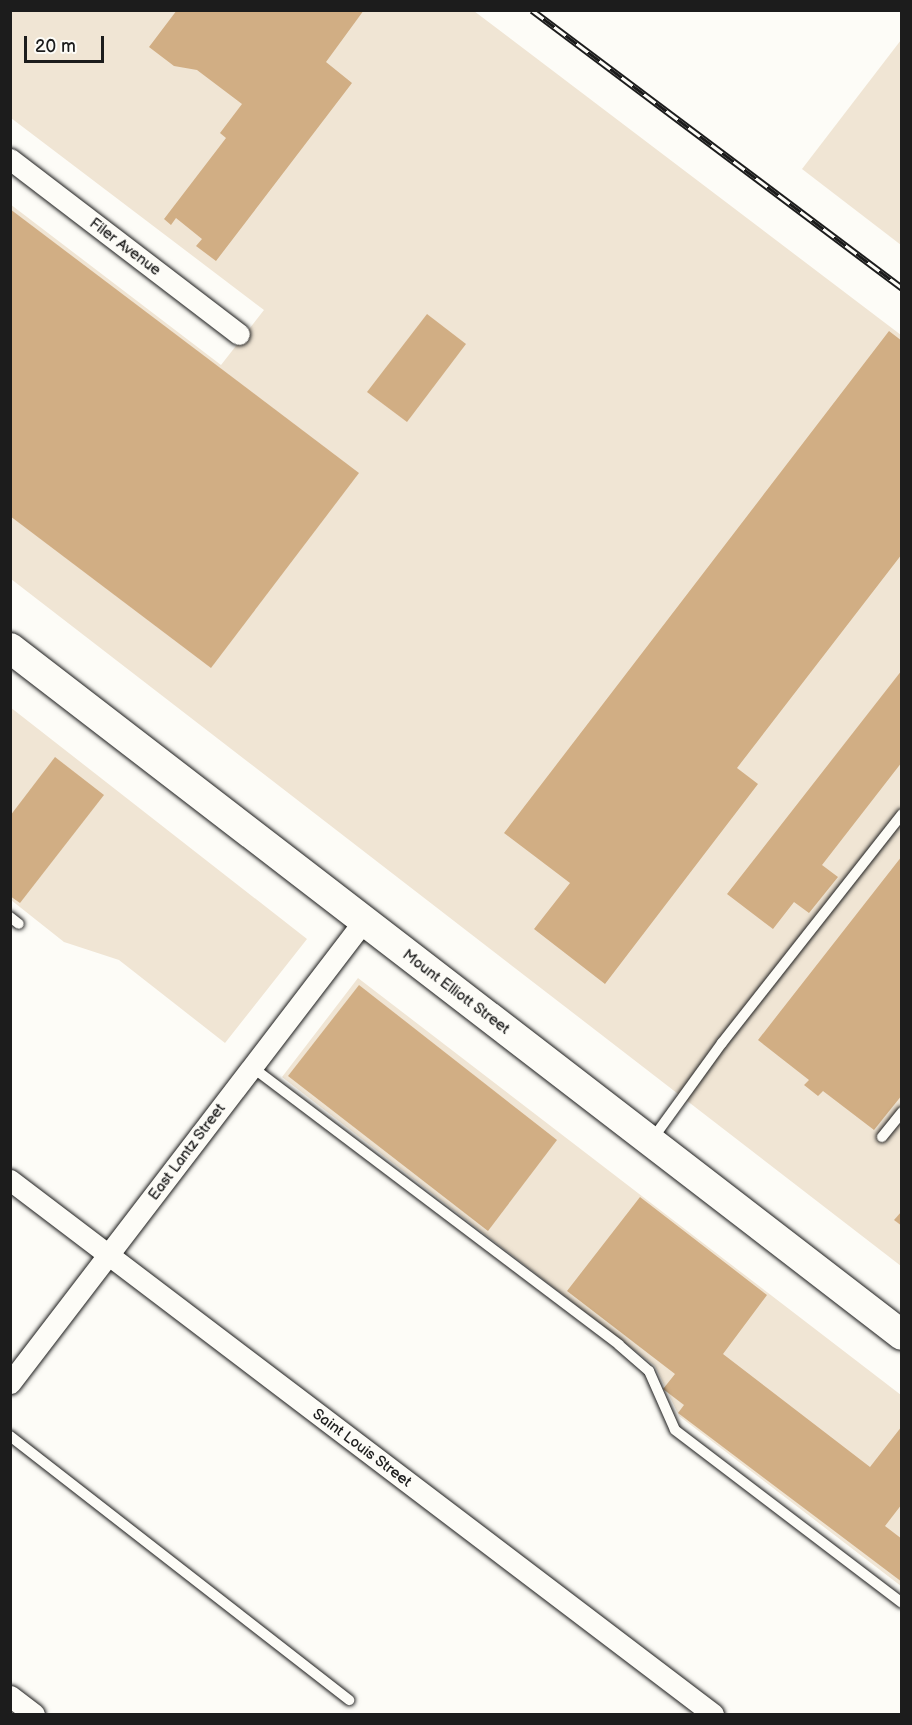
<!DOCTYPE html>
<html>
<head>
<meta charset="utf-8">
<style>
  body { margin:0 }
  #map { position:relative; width:912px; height:1725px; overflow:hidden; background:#fdfcf7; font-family:"Balsamiq Sans",sans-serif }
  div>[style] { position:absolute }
  .built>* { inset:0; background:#f0e5d4 }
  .building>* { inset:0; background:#d1ae84 }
  .roads { filter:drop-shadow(0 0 2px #1c1c1c) drop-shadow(0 0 2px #1c1c1c) }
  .lane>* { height:10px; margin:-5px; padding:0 5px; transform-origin:5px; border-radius:5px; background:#fdfcf7 }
  .street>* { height:21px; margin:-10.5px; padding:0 10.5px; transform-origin:10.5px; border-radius:10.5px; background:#fdfcf7 }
  .secondary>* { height:30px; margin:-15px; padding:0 15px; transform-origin:15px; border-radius:15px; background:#fdfcf7 }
  .rail>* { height:7px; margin-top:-3.5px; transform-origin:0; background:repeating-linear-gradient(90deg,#fdfcf7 0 14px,#1c1c1c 0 28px); box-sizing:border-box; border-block:2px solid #1c1c1c }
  span { translate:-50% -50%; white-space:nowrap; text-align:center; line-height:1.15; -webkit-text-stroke:6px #fdfcf7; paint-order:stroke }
  .street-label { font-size:15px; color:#1c1c1c }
  .frame { position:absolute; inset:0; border:12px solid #1c1c1c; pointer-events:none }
  .scale { position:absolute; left:24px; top:36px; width:80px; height:27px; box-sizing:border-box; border:3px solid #1c1c1c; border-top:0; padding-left:8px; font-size:18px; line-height:21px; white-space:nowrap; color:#1c1c1c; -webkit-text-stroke:4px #fdfcf7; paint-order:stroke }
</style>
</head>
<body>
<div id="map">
  <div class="built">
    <div style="clip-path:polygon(11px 11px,474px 11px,901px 335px,901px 1266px,11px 579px,10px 204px,221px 365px,264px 310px,11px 118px)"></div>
    <div style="clip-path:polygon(901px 40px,901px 245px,802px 169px)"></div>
    <div style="clip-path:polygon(10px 707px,307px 939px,225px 1043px,119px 960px,64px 942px,11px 900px)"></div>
    <div style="clip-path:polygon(358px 978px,901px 1395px,901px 1586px,679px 1416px,655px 1366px,282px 1077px)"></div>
  </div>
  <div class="building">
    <div style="clip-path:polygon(177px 10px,364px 10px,326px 62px,352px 83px,216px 261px,196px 246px,202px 239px,176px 218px,171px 225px,164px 219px,226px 138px,220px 133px,242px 104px,197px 70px,174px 66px,149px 47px)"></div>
    <div style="clip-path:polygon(10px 209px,359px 473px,211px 668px,10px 516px)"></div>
    <div style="clip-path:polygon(427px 314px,466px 344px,407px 422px,367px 392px)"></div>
    <div style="clip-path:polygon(889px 331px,902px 341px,902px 554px,737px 768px,758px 784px,605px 984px,534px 929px,570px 883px,504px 833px)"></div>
    <div style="clip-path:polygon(902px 670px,902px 762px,822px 865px,838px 877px,809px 913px,794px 902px,773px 929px,727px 894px)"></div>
    <div style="clip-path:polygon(55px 757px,104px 795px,20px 903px,10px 896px,10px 816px)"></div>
    <div style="clip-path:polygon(902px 856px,902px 1095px,874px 1130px,823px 1091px,818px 1096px,804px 1085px,809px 1080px,758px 1040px)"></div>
    <div style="clip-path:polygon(359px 985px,557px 1140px,488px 1231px,288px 1076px)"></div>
    <div style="clip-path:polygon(640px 1197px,767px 1295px,723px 1354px,870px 1467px,902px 1426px,902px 1504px,885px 1526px,902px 1539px,902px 1582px,678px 1413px,684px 1405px,663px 1389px,675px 1374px,567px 1291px)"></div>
    <div style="clip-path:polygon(902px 1211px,902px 1226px,894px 1220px)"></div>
  </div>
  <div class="roads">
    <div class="lane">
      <div style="left:10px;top:917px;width:11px;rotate:38deg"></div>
      <div style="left:252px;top:1067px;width:460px;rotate:37.1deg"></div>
      <div style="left:619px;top:1345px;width:40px;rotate:41deg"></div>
      <div style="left:649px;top:1371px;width:64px;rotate:66.2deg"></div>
      <div style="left:675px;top:1430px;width:285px;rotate:37.3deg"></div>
      <div style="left:882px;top:1137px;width:32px;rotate:-51deg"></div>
      <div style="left:651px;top:1141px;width:121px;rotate:-54.1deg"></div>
      <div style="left:722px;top:1043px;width:291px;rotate:-51.8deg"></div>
      <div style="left:10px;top:1436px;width:430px;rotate:37.9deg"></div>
    </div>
    <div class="street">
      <div style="left:10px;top:159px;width:288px;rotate:37.4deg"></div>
      <div style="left:10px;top:1180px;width:883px;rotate:37.22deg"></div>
      <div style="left:10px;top:1383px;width:581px;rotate:-52.56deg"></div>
      <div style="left:10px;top:1696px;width:30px;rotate:37deg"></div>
    </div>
    <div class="secondary">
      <div style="left:10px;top:648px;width:1126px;rotate:37.6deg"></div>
    </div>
  </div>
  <div class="rail">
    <div style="left:532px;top:10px;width:463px;rotate:36.9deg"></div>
  </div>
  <div class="street-label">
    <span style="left:125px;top:247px;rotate:37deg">Filer Avenue</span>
    <span style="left:456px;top:992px;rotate:37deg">Mount Elliott Street</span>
    <span style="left:187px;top:1152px;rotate:-53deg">East Lantz Street</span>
    <span style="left:362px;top:1448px;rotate:37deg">Saint Louis Street</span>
  </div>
  <div class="frame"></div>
  <div class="scale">20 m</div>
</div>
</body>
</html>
